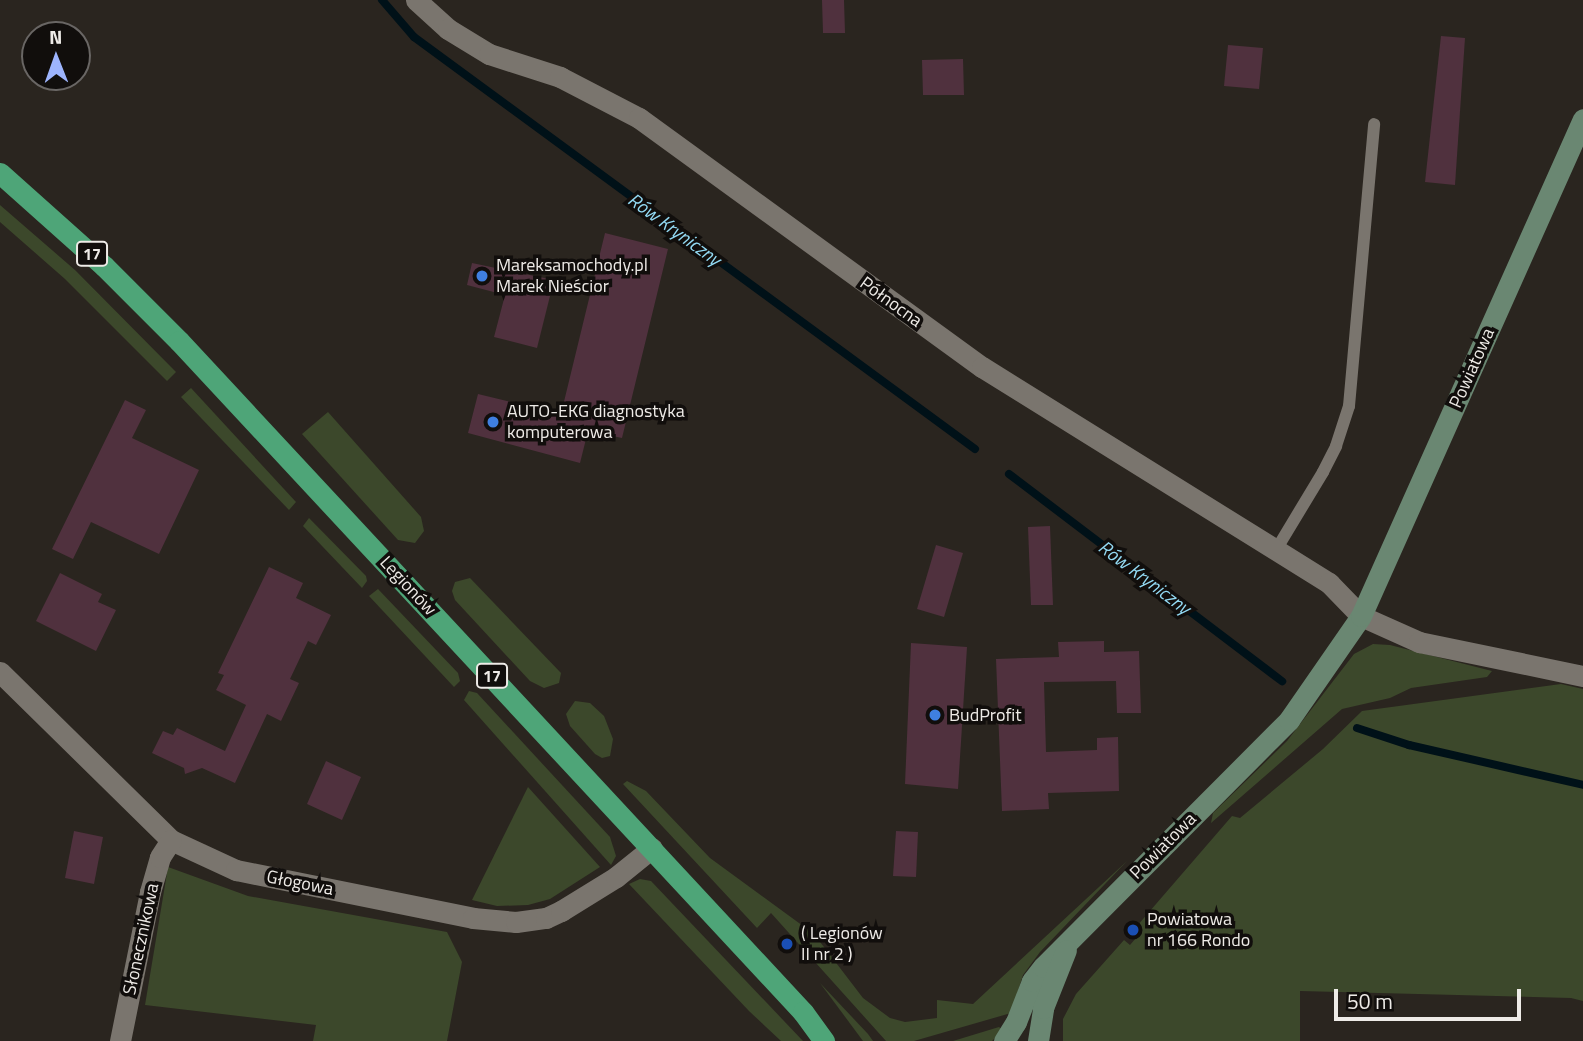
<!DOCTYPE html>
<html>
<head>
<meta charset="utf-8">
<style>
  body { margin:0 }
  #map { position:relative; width:1583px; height:1041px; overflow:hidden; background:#2a251f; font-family:"Titillium Web",sans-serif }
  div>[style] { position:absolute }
  .green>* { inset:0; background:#3c482b }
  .stream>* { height:8px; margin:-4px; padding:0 4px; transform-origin:4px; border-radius:4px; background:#001118 }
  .building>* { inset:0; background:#50313e }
  .service>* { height:12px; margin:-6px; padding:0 6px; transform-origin:6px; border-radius:6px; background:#7a756e }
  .minor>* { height:21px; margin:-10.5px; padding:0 10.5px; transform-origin:10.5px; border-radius:10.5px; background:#7a756e }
  .secondary>* { height:21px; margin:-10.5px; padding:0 10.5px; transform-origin:10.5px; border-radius:10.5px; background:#6a8772 }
  .trunk>* { height:21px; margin:-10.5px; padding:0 10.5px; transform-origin:10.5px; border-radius:10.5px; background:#4ea578 }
  .dots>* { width:19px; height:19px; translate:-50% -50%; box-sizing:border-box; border:4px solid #110e0c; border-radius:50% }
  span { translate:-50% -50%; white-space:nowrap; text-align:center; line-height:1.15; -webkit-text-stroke:7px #110e0c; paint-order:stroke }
  .shield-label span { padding:2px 5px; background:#110e0c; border:2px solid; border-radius:5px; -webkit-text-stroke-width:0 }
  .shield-label { font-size:16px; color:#eeebe7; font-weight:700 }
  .poi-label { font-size:18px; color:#eeebe7 }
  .left { translate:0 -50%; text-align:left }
  .street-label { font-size:18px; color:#eeebe7 }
  .water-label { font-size:19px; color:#93daf4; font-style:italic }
  .north { position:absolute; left:21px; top:21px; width:70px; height:70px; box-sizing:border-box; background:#110e0c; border:2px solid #696664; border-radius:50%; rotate:359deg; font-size:19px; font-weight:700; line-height:28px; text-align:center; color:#eeebe7 }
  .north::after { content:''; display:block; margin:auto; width:24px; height:32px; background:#9db4fd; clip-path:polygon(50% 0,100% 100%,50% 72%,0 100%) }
  .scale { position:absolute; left:1334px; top:989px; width:187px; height:32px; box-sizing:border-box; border:4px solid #eeebe7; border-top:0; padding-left:9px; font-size:21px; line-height:24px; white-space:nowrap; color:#eeebe7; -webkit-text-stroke:5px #110e0c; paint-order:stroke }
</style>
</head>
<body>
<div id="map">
  <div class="green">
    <div style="clip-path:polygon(0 205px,75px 270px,176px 372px,167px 381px,65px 279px,0 222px)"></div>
    <div style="clip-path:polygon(191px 388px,296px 502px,289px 510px,181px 397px)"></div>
    <div style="clip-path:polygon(328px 412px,421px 517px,424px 531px,415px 543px,398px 540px,302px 434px)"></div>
    <div style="clip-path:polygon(309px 518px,366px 576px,367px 581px,362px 588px,303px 526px)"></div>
    <div style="clip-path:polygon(470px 578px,561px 673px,559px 683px,544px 688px,530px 681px,455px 600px,452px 591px,455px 582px)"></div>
    <div style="clip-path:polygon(378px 589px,458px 673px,460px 681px,454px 687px,369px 596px)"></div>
    <div style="clip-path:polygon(1373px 644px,1390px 645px,1492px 671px,1487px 677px,1411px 688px,1390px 698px,1342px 709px,1211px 823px,1213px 813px,1287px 741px,1354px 654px)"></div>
    <div style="clip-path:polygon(1561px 684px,1583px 689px,1583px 1001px,1571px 998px,1300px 991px,1300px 1041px,1063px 1041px,1063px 1019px,1076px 994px,1124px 940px,1130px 945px,1142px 931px,1137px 926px,1232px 816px,1240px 818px,1323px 749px,1362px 711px)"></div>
    <div style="clip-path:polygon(469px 691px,477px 693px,610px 837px,616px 856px,611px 865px,464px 700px)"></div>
    <div style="clip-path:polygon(575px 701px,590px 703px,604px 716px,613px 739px,610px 756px,602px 758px,595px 754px,570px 726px,566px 714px)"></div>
    <div style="clip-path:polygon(627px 781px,646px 791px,710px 858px,814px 934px,863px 998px,890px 1018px,905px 1022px,937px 1018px,937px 1000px,973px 1004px,1127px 861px,1040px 952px,1023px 975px,1011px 1013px,914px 1041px,886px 1041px,771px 913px,757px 928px,623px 784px)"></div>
    <div style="clip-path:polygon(528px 787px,600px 867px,550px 899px,528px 905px,497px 906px,472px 900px)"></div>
    <div style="clip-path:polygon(168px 867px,248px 896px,447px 932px,462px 962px,447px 1041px,313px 1041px,316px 1025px,145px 1005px)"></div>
    <div style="clip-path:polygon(640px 879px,651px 881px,803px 1041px,781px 1041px,749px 1011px,629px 884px)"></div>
    <div style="clip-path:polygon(820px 983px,868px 1034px,873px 1041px,863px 1041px)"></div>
    <div style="clip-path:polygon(999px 1027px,1003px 1030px,992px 1041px,953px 1041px)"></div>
  </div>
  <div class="stream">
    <div style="left:382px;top:0;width:49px;rotate:49.1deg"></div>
    <div style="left:414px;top:37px;width:696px;rotate:36.29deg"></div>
    <div style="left:1009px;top:474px;width:343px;rotate:37.2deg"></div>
    <div style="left:1357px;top:728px;width:55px;rotate:18.1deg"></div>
    <div style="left:1409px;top:745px;width:179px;rotate:12.9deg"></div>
  </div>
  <div class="building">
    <div style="clip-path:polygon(822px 0,844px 0,845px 33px,823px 33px)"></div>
    <div style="clip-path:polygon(1441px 36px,1465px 38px,1455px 185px,1425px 182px)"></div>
    <div style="clip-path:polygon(1228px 45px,1263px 48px,1259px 89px,1224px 86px)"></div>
    <div style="clip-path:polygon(963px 59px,964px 95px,923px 95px,922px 60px)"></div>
    <div style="clip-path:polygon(605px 233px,668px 249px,622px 438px,588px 431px,580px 463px,468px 433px,478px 394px,561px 414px)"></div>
    <div style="clip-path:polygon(472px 263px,554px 280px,537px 348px,494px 337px,505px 295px,467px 285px)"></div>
    <div style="clip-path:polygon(125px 400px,146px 410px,132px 438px,199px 470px,159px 554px,91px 522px,73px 559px,52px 549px)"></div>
    <div style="clip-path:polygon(1050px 526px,1053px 605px,1031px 605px,1028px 527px)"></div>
    <div style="clip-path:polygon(936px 545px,963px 553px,944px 617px,917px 609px)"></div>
    <div style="clip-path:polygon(269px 567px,303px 583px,296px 598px,331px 615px,316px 645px,308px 641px,290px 679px,299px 683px,281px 721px,267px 714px,235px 783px,202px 768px,185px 774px,184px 768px,152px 753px,163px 731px,173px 735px,177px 728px,225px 751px,246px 705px,216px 690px,224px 675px,218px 673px)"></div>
    <div style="clip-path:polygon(60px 573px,102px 594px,98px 602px,116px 610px,96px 651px,36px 621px)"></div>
    <div style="clip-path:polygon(1104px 641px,1104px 652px,1139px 651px,1141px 713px,1117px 713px,1116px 681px,1044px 682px,1046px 752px,1097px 750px,1097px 738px,1118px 737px,1119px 791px,1048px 793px,1049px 809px,1002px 811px,996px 659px,1059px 657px,1058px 642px)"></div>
    <div style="clip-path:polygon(911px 643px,967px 647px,958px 789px,905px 784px)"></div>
    <div style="clip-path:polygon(326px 761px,361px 777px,342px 820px,307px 804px)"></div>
    <div style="clip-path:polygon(74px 831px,103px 837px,94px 884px,65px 878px)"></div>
    <div style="clip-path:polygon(896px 831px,918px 832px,916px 877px,893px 876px)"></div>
  </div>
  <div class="service">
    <div style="left:1276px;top:550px;width:91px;rotate:-58.9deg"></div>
    <div style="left:1323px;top:472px;width:29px;rotate:-63deg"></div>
    <div style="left:1336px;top:446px;width:42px;rotate:-72deg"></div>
    <div style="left:1349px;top:406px;width:283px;rotate:-84.9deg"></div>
  </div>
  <div class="minor">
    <div style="left:416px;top:0;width:43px;rotate:42.2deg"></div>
    <div style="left:448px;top:29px;width:48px;rotate:31.4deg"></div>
    <div style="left:489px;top:54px;width:75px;rotate:17.9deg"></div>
    <div style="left:560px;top:77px;width:89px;rotate:27.4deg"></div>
    <div style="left:639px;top:118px;width:424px;rotate:36deg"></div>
    <div style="left:982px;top:367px;width:409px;rotate:31.9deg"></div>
    <div style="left:1329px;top:583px;width:46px;rotate:45.9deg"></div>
    <div style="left:1361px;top:616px;width:64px;rotate:24.1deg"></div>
    <div style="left:1419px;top:642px;width:167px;rotate:11.7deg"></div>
    <div style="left:0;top:672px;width:240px;rotate:44.5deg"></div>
    <div style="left:171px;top:840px;width:72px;rotate:24.8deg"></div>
    <div style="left:236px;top:870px;width:242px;rotate:11.4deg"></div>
    <div style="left:473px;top:918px;width:43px;rotate:5.3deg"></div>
    <div style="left:516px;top:922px;width:30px;rotate:-8deg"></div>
    <div style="left:546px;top:918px;width:17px;rotate:-25deg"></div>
    <div style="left:561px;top:911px;width:65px;rotate:-31.7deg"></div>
    <div style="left:616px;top:877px;width:46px;rotate:-38.9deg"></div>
    <div style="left:120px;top:1041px;width:152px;rotate:-78.6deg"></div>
    <div style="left:150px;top:892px;width:36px;rotate:-74deg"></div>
    <div style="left:160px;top:857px;width:20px;rotate:-57deg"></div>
  </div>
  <div class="secondary">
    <div style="left:1004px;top:1041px;width:22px;rotate:-58deg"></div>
    <div style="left:1016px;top:1022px;width:44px;rotate:-68.7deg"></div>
    <div style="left:1032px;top:981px;width:18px;rotate:-52deg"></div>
    <div style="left:1043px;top:967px;width:349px;rotate:-45.1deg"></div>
    <div style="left:1289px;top:720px;width:126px;rotate:-55.3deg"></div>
    <div style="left:1361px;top:616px;width:544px;rotate:-65.93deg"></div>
    <div style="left:1038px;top:1041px;width:33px;rotate:-81deg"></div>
    <div style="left:1043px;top:1008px;width:62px;rotate:-68.4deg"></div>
  </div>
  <div class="trunk">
    <div style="left:0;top:173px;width:140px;rotate:41.8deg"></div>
    <div style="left:104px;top:266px;width:106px;rotate:45deg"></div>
    <div style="left:179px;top:341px;width:916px;rotate:47.08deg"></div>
    <div style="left:803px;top:1012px;width:36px;rotate:54deg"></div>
  </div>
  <div class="dots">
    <div style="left:482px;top:276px;background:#3f7fe0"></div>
    <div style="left:493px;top:422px;background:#3f7fe0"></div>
    <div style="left:935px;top:715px;background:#3f7fe0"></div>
    <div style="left:1133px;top:930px;background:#1a4fb4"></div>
    <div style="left:787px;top:944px;background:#1a4fb4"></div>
  </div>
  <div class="shield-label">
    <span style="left:92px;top:254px">17</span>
    <span style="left:492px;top:676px">17</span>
  </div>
  <div class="poi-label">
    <span class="left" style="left:496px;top:276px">Mareksamochody.pl<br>Marek Nieścior</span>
    <span class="left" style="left:507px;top:422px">AUTO-EKG diagnostyka<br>komputerowa</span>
    <span class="left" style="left:949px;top:715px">BudProfit</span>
    <span class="left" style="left:1147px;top:930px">Powiatowa<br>nr 166 Rondo</span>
    <span class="left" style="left:801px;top:944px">( Legionów<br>II nr 2 )</span>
  </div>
  <div class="street-label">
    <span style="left:891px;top:302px;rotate:36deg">Północna</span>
    <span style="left:1472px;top:368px;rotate:-66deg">Powiatowa</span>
    <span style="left:408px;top:586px;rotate:47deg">Legionów</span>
    <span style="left:1163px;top:846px;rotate:-45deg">Powiatowa</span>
    <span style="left:300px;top:883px;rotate:11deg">Głogowa</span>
    <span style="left:141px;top:939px;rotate:-78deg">Słonecznikowa</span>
  </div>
  <div class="water-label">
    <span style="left:675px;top:229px;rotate:36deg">Rów Kryniczny</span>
    <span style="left:1145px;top:577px;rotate:37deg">Rów Kryniczny</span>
  </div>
  <div class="north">N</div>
  <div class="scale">50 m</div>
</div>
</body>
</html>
